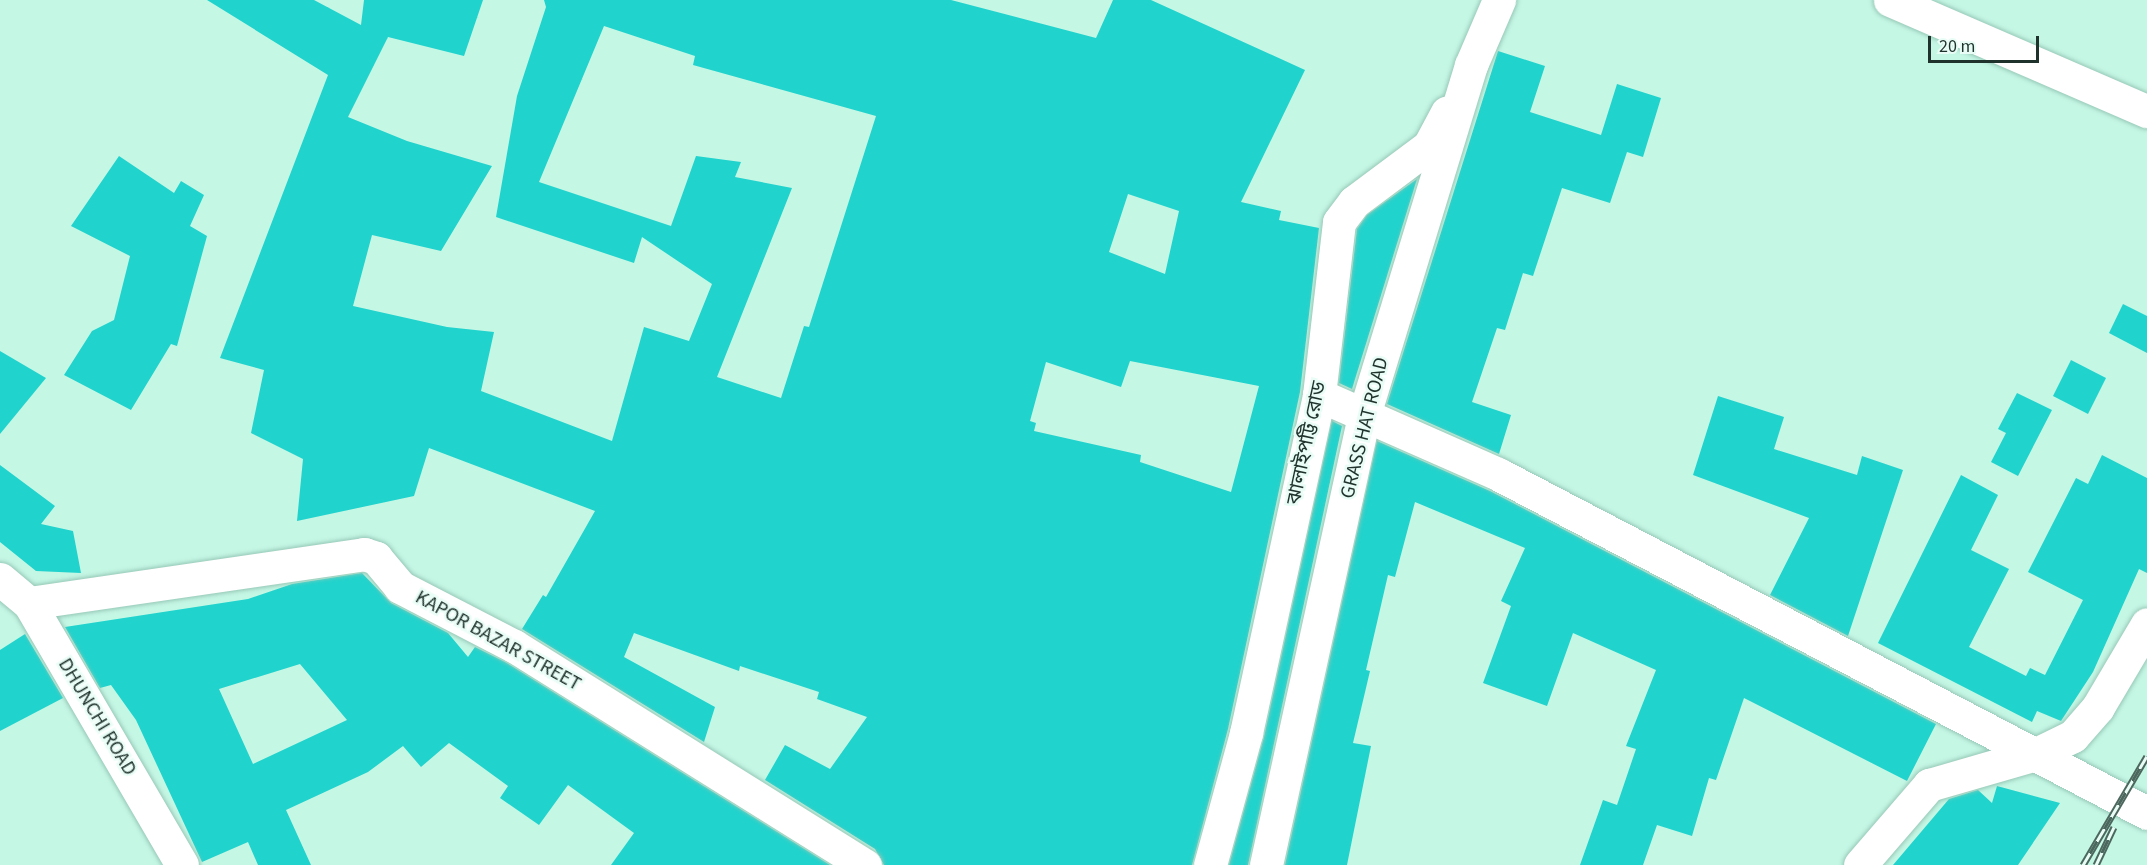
<!DOCTYPE html>
<html>
<head>
<meta charset="utf-8">
<style>
  body { margin:0 }
  #map { position:relative; width:2147px; height:865px; overflow:hidden; background:#c5f7e5; font-family:"Source Sans 3","Noto Sans Bengali",sans-serif }
  div>[style] { position:absolute }
  .building>* { inset:0; background:#20d3cd }
  .roads { filter:drop-shadow(0 0 2px #97c8b7) drop-shadow(0 0 2px #97c8b7) }
  .minor>* { height:33px; margin:-16.5px; padding:0 16.5px; transform-origin:16.5px; border-radius:16.5px; background:#fff }
  .rail>* { height:7px; margin-top:-3.5px; transform-origin:0; background:repeating-linear-gradient(90deg,#e9fdf6 0 14px,#4c675e 0 28px); box-sizing:border-box; border-block:2px solid #4c675e }
  span { translate:-50% -50%; white-space:nowrap; text-align:center; line-height:1.15; -webkit-text-stroke:5px #e9fdf6; paint-order:stroke }
  .street-label { font-size:20px; color:#1f322c }
  .scale { position:absolute; left:1928px; top:36px; width:111px; height:27px; box-sizing:border-box; border:3px solid #1f322c; border-top:0; padding-left:8px; font-size:18px; line-height:21px; white-space:nowrap; color:#1f322c; -webkit-text-stroke:4px #e9fdf6; paint-order:stroke }
</style>
</head>
<body>
<div id="map">
  <div class="building">
    <div style="clip-path:polygon(evenodd,207px 0,314px 0,361px 25px,364px 0,483px 0,464px 56px,388px 37px,348px 117px,407px 141px,492px 166px,441px 251px,372px 235px,353px 306px,447px 327px,494px 332px,481px 391px,612px 441px,644px 327px,689px 341px,712px 284px,642px 237px,634px 263px,496px 217px,517px 96px,546px 7px,544px 0,951px 0,1096px 38px,1113px 0,1151px 0,1305px 70px,1241px 202px,1281px 211px,1279px 220px,1319px 228px,1300px 392px,1228px 729px,1192px 865px,884px 865px,875px 849px,765px 780px,785px 745px,830px 769px,867px 717px,817px 699px,819px 692px,740px 666px,739px 671px,634px 633px,624px 657px,715px 707px,704px 742px,522px 629px,543px 595px,546px 597px,595px 511px,429px 448px,414px 496px,297px 521px,303px 459px,251px 433px,264px 370px,220px 358px,328px 75px,207px 0,604px 26px,695px 56px,693px 65px,876px 116px,809px 327px,804px 326px,781px 398px,717px 377px,792px 188px,735px 177px,741px 162px,696px 156px,671px 226px,539px 182px,604px 26px,207px 0,1128px 194px,1179px 211px,1165px 274px,1109px 252px,1128px 194px,207px 0,1130px 361px,1259px 386px,1231px 492px,1140px 462px,1141px 455px,1034px 431px,1036px 423px,1030px 421px,1046px 362px,1121px 387px,1130px 361px)"></div>
    <div style="clip-path:polygon(1498px 51px,1545px 66px,1530px 112px,1601px 135px,1617px 84px,1661px 98px,1643px 157px,1627px 152px,1610px 203px,1562px 188px,1533px 276px,1523px 273px,1505px 330px,1497px 328px,1472px 402px,1511px 415px,1499px 454px,1387px 404px)"></div>
    <div style="clip-path:polygon(119px 156px,174px 193px,181px 181px,204px 195px,190px 226px,207px 236px,177px 346px,171px 344px,131px 410px,64px 375px,92px 331px,114px 320px,130px 256px,71px 226px)"></div>
    <div style="clip-path:polygon(1417px 179px,1352px 389px,1339px 383px,1357px 229px,1367px 215px)"></div>
    <div style="clip-path:polygon(2123px 304px,2147px 316px,2147px 353px,2109px 333px)"></div>
    <div style="clip-path:polygon(0 351px,46px 378px,0 434px)"></div>
    <div style="clip-path:polygon(2071px 360px,2106px 378px,2088px 414px,2053px 396px)"></div>
    <div style="clip-path:polygon(2017px 393px,2052px 410px,2018px 476px,1991px 462px,2006px 433px,1998px 429px)"></div>
    <div style="clip-path:polygon(1718px 396px,1784px 417px,1774px 449px,1857px 475px,1862px 456px,1903px 470px,1848px 636px,1770px 595px,1809px 518px,1693px 475px)"></div>
    <div style="clip-path:polygon(1332px 421px,1342px 426px,1248px 865px,1229px 865px,1264px 737px)"></div>
    <div style="clip-path:polygon(1377px 441px,1490px 491px,1936px 724px,1907px 781px,1744px 698px,1716px 780px,1709px 778px,1692px 836px,1657px 825px,1643px 865px,1580px 865px,1603px 800px,1617px 805px,1636px 749px,1626px 746px,1656px 670px,1573px 633px,1547px 706px,1483px 683px,1511px 606px,1501px 601px,1525px 548px,1415px 502px,1395px 577px,1388px 575px,1366px 670px,1370px 671px,1353px 743px,1371px 746px,1347px 865px,1285px 865px)"></div>
    <div style="clip-path:polygon(2102px 455px,2147px 478px,2147px 573px,2139px 569px,2093px 672px,2061px 721px,2037px 711px,2032px 722px,1878px 643px,1961px 475px,1998px 495px,1971px 550px,2009px 569px,1969px 647px,2026px 676px,2030px 668px,2045px 675px,2083px 600px,2028px 572px,2076px 478px,2088px 484px)"></div>
    <div style="clip-path:polygon(0 465px,55px 506px,41px 524px,73px 531px,81px 573px,36px 571px,0 542px)"></div>
    <div style="clip-path:polygon(evenodd,362px 573px,391px 603px,448px 633px,468px 657px,475px 647px,505px 662px,830px 865px,611px 865px,634px 833px,568px 785px,539px 825px,500px 798px,508px 786px,449px 743px,421px 767px,403px 746px,368px 772px,286px 810px,311px 865px,258px 865px,248px 842px,202px 862px,136px 720px,111px 685px,100px 688px,65px 627px,248px 599px,292px 584px,362px 573px,300px 664px,347px 720px,253px 764px,219px 689px,300px 664px)"></div>
    <div style="clip-path:polygon(25px 634px,63px 698px,0 731px,0 650px)"></div>
    <div style="clip-path:polygon(1997px 786px,2060px 803px,2018px 865px,1893px 865px,1949px 799px,1978px 790px,1992px 803px)"></div>
  </div>
  <div class="roads">
    <div class="minor">
      <div style="left:1890px;top:0;width:280px;rotate:23.4deg"></div>
      <div style="left:1319px;top:395px;width:196px;rotate:23.8deg"></div>
      <div style="left:1498px;top:474px;width:732px;rotate:27.58deg"></div>
      <div style="left:0;top:579px;width:38px;rotate:40deg"></div>
      <div style="left:29px;top:603px;width:303px;rotate:59.7deg"></div>
      <div style="left:29px;top:603px;width:339px;rotate:-8.3deg"></div>
      <div style="left:364px;top:554px;width:13px;rotate:18deg"></div>
      <div style="left:376px;top:558px;width:38px;rotate:50deg"></div>
      <div style="left:400px;top:587px;width:128px;rotate:27.4deg"></div>
      <div style="left:514px;top:646px;width:414px;rotate:32deg"></div>
      <div style="left:1210px;top:865px;width:137px;rotate:-74.7deg"></div>
      <div style="left:1246px;top:733px;width:346px;rotate:-77.8deg"></div>
      <div style="left:1319px;top:395px;width:174px;rotate:-83.4deg"></div>
      <div style="left:1339px;top:222px;width:25px;rotate:-53deg"></div>
      <div style="left:1354px;top:202px;width:94px;rotate:-36.7deg"></div>
      <div style="left:1429px;top:146px;width:38px;rotate:-62deg"></div>
      <div style="left:1266px;top:865px;width:461px;rotate:-77.7deg"></div>
      <div style="left:1364px;top:415px;width:366px;rotate:-73deg"></div>
      <div style="left:1471px;top:65px;width:71px;rotate:-66.7deg"></div>
      <div style="left:1860px;top:865px;width:106px;rotate:-49.2deg"></div>
      <div style="left:1929px;top:785px;width:111px;rotate:-16.2deg"></div>
      <div style="left:2036px;top:754px;width:41px;rotate:-25.9deg"></div>
      <div style="left:2073px;top:736px;width:38px;rotate:-49deg"></div>
      <div style="left:2098px;top:707px;width:96px;rotate:-59.4deg"></div>
    </div>
  </div>
  <div class="rail">
    <div style="left:2083px;top:865px;width:126px;rotate:-59.6deg"></div>
    <div style="left:2096px;top:865px;width:42px;rotate:-64.7deg"></div>
  </div>
  <div class="street-label">
    <span style="left:1365px;top:428px;rotate:-76deg">GRASS HAT ROAD</span>
    <span style="left:1307px;top:443px;rotate:-78deg">ঝালাইপট্টি রোড</span>
    <span style="left:498px;top:641px;rotate:29deg">KAPOR BAZAR STREET</span>
    <span style="left:97px;top:717px;rotate:59deg">DHUNCHI ROAD</span>
  </div>
  <div class="scale">20 m</div>
</div>
</body>
</html>
